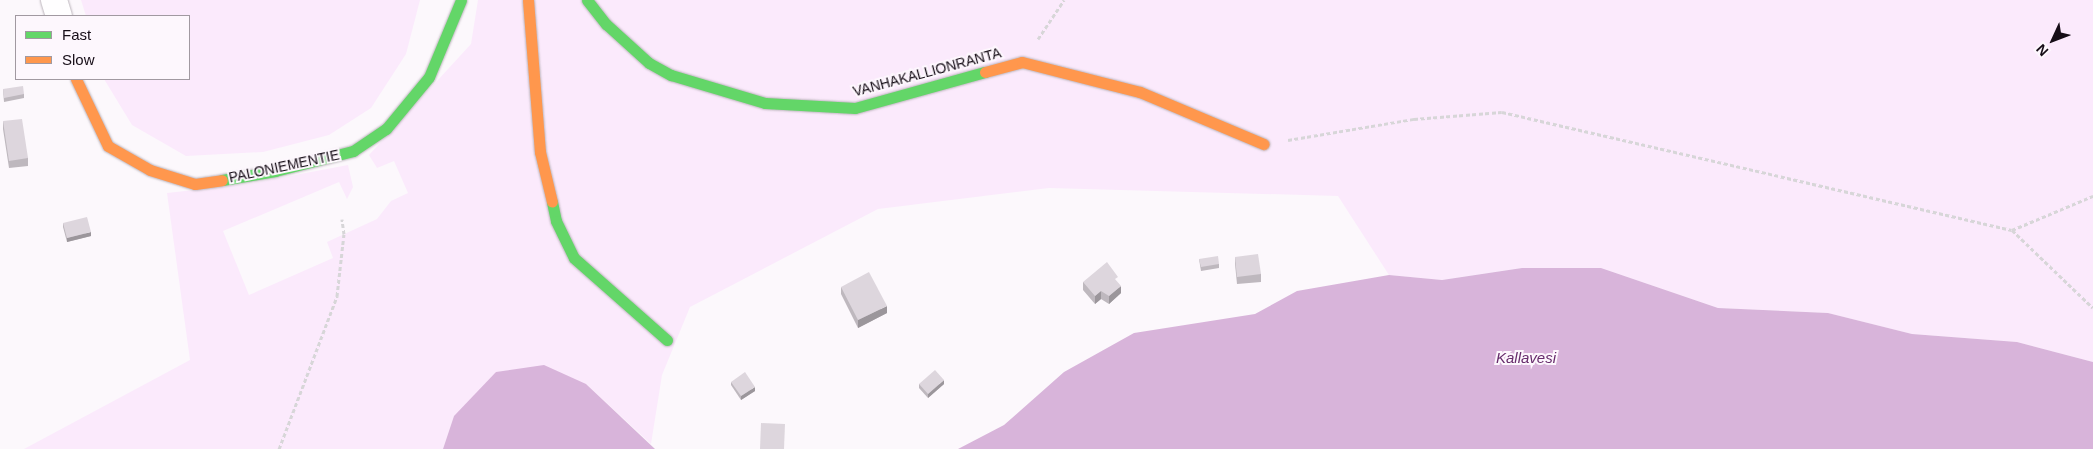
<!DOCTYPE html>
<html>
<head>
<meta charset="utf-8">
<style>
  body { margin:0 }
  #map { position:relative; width:2093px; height:449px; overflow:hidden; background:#fcf8fc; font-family:Helvetica,sans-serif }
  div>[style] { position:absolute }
  .green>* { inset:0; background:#fbeafc }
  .water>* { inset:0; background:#d8b4da }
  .path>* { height:3px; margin-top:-1.5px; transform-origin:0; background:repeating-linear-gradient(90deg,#d7d6d8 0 4px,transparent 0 6.5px) }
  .roads { filter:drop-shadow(0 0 1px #bcb5bc) drop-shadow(0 0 1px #bcb5bc) }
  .street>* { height:26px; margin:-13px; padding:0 13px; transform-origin:13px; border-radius:13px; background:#fffeff }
  .fast>* { height:11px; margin:-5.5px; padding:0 5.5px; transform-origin:5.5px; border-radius:5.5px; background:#63d668 }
  .slow>* { height:11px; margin:-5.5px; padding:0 5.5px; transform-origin:5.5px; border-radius:5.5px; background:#ff974d }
  .wall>* { inset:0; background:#beb8be }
  .shaded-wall>* { inset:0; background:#9b969b }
  .building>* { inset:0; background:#ddd6dd }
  span { translate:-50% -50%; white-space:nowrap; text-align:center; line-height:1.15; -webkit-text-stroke:4px #fdf7fd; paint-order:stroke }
  .street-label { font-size:14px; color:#160d17 }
  .water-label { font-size:15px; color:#672c6c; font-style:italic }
  .legend { position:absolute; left:15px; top:15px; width:175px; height:65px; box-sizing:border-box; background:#fdf7fd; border:1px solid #a199a1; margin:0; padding:6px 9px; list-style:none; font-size:15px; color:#160d17 }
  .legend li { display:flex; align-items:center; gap:10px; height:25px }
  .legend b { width:25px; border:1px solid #a199a1 }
  .north { position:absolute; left:2028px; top:15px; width:50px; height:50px; -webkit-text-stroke:4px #fdf7fd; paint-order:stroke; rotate:227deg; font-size:14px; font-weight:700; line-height:20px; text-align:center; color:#160d17 }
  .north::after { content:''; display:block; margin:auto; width:18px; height:22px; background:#160d17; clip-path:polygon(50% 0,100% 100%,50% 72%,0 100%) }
</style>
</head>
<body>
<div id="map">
  <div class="green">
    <div style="clip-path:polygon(81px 0,420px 0,406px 54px,371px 108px,329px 135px,263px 152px,186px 156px,132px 125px,104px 79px,189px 79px,189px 16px,86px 16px)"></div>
    <div style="clip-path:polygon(478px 0,2093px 0,2093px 362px,2017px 342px,1912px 334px,1828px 313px,1718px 308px,1601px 268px,1522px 268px,1442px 280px,1389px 275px,1338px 196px,1049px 188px,878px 209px,690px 307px,662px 375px,651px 444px,586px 384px,454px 416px,443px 449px,24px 449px,190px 360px,167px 193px,248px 184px,348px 165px,353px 187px,347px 199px,339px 182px,223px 231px,249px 295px,333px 258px,327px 242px,377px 219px,391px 201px,408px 193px,394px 161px,377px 168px,369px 155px,471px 44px)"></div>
  </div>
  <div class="water">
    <div style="clip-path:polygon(1522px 268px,1601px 268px,1718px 308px,1828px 313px,1912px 334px,2017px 342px,2093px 362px,2093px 449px,958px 449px,1004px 425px,1064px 372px,1134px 333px,1255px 314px,1297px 291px,1389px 275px,1442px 280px)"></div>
    <div style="clip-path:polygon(544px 365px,586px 384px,655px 449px,443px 449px,454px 416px,496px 372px)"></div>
  </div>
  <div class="path">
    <div style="left:1038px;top:39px;width:47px;rotate:-56.3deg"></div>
    <div style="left:1288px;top:140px;width:128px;rotate:-9.5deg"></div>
    <div style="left:1414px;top:119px;width:88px;rotate:-4.5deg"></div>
    <div style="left:1502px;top:112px;width:523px;rotate:13.03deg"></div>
    <div style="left:2012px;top:230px;width:112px;rotate:43.9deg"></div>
    <div style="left:2012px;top:230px;width:88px;rotate:-22.8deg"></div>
    <div style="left:279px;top:449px;width:164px;rotate:-69.2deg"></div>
    <div style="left:337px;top:296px;width:62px;rotate:-83.6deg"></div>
    <div style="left:344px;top:234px;width:15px;rotate:-98deg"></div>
  </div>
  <div class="roads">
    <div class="street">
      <div style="left:54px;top:0;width:17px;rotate:73deg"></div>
    </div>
    <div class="fast">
      <div style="left:587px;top:0;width:31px;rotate:52deg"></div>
      <div style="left:606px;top:24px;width:58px;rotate:42.2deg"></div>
      <div style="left:649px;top:63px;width:25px;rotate:29deg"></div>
      <div style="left:671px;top:75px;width:98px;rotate:16.6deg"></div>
      <div style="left:765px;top:103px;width:90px;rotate:3.2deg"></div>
      <div style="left:855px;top:108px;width:135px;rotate:-15.5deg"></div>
      <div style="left:222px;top:180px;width:54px;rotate:-9.6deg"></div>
      <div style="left:275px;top:171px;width:81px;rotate:-14.4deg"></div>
      <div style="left:353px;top:151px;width:40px;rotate:-34deg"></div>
      <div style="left:386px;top:129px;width:67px;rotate:-50.4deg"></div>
      <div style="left:429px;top:77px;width:83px;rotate:-67.4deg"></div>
      <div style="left:552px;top:202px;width:19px;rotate:78deg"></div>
      <div style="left:556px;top:221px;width:41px;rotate:64.1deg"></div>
      <div style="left:574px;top:258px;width:124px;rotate:41.4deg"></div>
    </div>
    <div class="slow">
      <div style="left:528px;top:0;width:152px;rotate:85.5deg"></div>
      <div style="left:540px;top:152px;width:51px;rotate:76.5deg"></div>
      <div style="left:985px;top:72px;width:38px;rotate:-15deg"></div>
      <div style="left:1022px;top:62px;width:122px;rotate:14.3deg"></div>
      <div style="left:1140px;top:92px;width:134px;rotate:22.8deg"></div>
      <div style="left:76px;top:79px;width:74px;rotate:64.5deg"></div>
      <div style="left:108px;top:146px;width:48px;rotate:29.7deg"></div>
      <div style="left:150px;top:170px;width:47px;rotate:17.3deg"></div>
      <div style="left:195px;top:184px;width:27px;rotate:-8deg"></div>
    </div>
  </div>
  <div class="wall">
    <div style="clip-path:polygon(3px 89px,24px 94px,24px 98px,4px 102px)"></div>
    <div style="clip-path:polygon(3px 121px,28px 158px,28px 166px,9px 168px,3px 129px)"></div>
    <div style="clip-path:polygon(63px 223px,91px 236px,67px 242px,63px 227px)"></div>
    <div style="clip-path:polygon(1235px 257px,1261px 274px,1261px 282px,1237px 284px,1235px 264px)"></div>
    <div style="clip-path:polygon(1199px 259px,1219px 264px,1219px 268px,1201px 271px)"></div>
    <div style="clip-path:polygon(1083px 282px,1118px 283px,1121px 293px,1109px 304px,1101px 299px,1095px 304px,1083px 290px)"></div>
    <div style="clip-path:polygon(841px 287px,887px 313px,858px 328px,841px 294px)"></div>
    <div style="clip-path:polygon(731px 382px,755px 391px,741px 400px,731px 385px)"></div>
    <div style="clip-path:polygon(919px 384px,944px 384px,928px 398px,919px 388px)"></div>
  </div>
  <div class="shaded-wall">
    <div style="clip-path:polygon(91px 232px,91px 236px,67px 242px,67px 238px)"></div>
    <div style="clip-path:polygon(1121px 286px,1121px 293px,1109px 304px,1109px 296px)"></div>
    <div style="clip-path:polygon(1101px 291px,1101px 299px,1095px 304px,1095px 296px)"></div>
    <div style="clip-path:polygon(887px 306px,887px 313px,858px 328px,858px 320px)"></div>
    <div style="clip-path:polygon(944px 380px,944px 384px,928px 398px,928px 394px)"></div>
    <div style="clip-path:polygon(755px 387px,755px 391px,741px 400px,741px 396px)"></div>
  </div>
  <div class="building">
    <div style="clip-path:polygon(23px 86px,24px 94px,4px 98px,3px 89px)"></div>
    <div style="clip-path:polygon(22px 119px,28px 158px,9px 161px,3px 121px)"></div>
    <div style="clip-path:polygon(87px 217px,91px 232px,67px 238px,63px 223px)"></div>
    <div style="clip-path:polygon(1258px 254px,1261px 274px,1237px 277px,1235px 257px)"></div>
    <div style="clip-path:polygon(1218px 256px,1219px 264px,1201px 267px,1199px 259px)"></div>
    <div style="clip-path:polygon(1107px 262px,1118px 277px,1115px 279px,1121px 286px,1109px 296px,1101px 291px,1095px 296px,1083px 282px)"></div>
    <div style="clip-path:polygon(869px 272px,887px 306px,858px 320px,841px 287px)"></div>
    <div style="clip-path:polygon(935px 370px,944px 380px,928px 394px,919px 384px)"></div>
    <div style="clip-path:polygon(745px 372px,755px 387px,741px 396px,731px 382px)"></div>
    <div style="clip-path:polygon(761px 423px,785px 424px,784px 449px,760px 449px)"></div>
  </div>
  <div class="street-label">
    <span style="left:927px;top:72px;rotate:-15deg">VANHAKALLIONRANTA</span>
    <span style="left:284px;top:166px;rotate:-12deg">PALONIEMENTIE</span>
  </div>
  <div class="water-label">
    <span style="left:1526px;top:358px">Kallavesi</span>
  </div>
  <ul class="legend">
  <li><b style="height:6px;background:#63d668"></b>Fast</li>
  <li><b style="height:6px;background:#ff974d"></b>Slow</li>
  </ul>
  <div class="north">N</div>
</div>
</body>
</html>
